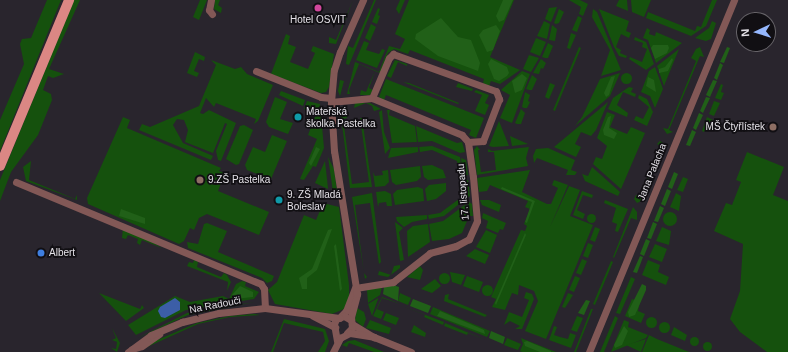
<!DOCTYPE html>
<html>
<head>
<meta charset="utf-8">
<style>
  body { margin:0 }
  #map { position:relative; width:788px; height:352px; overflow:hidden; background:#29252d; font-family:Helvetica,sans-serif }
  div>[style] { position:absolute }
  .green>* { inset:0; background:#15510d }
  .round { border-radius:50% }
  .forest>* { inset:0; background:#216018 }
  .water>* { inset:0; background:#3c5ea7 }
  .minor>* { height:7px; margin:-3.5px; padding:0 3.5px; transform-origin:3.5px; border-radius:3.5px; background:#825856 }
  .primary>* { height:10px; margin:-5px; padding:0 5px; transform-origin:5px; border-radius:5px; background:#db8784 }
  .dots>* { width:11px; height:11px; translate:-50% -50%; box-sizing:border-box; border:2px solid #110f13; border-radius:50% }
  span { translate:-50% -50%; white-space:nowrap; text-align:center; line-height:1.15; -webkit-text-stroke:3.5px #110f13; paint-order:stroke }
  .poi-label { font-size:10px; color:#e5e2e8 }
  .left { translate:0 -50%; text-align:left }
  .right { translate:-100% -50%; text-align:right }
  .street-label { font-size:10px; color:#e5e2e8 }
  .north { position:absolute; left:736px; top:12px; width:40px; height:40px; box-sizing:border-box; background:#110f13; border:1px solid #666368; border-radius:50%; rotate:266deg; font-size:11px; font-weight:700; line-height:16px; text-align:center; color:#e5e2e8 }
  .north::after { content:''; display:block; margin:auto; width:14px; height:18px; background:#95b7fd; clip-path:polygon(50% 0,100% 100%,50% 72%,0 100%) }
</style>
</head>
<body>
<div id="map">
  <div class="green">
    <div style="clip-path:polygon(47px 0,61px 0,0 151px,0 120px,24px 64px,20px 44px,22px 39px,31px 38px)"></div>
    <div style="clip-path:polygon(74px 0,80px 0,49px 69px,64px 74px,53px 78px,48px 76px,43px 90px,51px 94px,52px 100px,38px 135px,11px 172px,0 201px,0 180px)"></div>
    <div style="clip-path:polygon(200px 0,207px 0,199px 20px,193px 17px)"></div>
    <div style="clip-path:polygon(215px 0,220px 0,218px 5px,222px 8px,221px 13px,214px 9px)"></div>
    <div style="clip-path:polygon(353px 0,336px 44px,329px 43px,329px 37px,336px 40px)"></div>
    <div style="clip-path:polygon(374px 0,376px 0,349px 65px,346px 64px,348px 46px,353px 48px)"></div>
    <div style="clip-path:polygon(400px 0,405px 0,399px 14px,396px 9px)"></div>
    <div style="clip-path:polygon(409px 0,514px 0,490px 57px,520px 70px,500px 84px,491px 81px,489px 86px,483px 83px,484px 79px,410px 50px,408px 54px,394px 49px,388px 53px,380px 73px,375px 71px,369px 88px,373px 90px,370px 95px,360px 95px,361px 90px,366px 92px,375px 71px,359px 64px,349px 90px,350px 94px,347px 94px,355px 62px,379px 72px,389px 46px,400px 49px,405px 39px,395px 34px)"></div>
    <div style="clip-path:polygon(569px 0,580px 0,588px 4px,583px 16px,579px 14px,581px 7px)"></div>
    <div style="clip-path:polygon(619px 0,627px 0,628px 11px,616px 6px)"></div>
    <div style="clip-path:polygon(651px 0,644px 17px,632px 12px,631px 0)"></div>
    <div style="clip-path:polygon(712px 0,717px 0,706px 26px,691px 36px,646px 18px,648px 12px,695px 31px,697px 26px,701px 27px)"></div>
    <div style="clip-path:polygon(557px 7px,551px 22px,545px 19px,549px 8px)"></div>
    <div style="clip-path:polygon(378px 8px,380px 9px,378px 15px,380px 16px,377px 24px,372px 22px)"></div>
    <div style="clip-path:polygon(559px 9px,564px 12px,559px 23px,556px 24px,554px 23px)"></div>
    <div style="clip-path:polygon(593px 9px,597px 12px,621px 70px,601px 76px,610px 50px,592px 17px)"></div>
    <div style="clip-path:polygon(599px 9px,629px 21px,626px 31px,631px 33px,629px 38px,621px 34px,616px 47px,621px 50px,620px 53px,627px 56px,626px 58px,619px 56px,614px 47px)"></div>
    <div style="clip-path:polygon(578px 16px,582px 18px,577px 32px,572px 30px)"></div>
    <div style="clip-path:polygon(544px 21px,550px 24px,547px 39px,537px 36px)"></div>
    <div style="clip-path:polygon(712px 21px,716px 23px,711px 39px,706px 41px,695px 38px,709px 28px)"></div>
    <div style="clip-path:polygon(371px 24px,376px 27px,370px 41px,365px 38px)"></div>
    <div style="clip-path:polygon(552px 25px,557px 29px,555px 41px,549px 40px)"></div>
    <div style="clip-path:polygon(647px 28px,650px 30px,649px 34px,655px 36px,656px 32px,682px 43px,656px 63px,648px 40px,643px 38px)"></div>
    <div style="clip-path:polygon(571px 33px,576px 35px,570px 49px,567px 48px)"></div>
    <div style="clip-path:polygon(286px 34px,290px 36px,288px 44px,296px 47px,290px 62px,308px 69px,315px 53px,311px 51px,313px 46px,334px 54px,329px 87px,326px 92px,321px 93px,271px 74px)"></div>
    <div style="clip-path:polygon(635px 37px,646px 42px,654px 64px,646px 70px,629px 59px,630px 57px,642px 62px,647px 49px,642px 47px,643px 43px,634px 40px)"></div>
    <div style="clip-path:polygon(536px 38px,546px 42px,540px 56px,530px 52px)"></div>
    <div style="clip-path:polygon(364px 41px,369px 43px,366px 50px,379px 54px,382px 49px,385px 50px,377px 68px,356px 60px)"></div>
    <div style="clip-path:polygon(548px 43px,553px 46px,548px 58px,545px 58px,542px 57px)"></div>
    <div style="clip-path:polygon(579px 47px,581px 48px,555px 111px,553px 110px)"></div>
    <div style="clip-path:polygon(700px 47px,704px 57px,700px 56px,669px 130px,673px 132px,667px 134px,663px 128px,668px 129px,696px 61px,691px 58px,696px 49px)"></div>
    <div style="clip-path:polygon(679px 49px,664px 86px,657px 66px)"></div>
    <div style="clip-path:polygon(195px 52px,205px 57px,204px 61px,199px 59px,194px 71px,199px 73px,197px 77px,187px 73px)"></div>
    <div style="clip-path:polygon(529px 55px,539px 58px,531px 72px,523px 69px)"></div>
    <div style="clip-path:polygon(541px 59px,546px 63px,543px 69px,541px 68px,539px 74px,533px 73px)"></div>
    <div style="clip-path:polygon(211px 60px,235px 69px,241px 67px,247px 74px,273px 85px,258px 121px,254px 124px,256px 119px,216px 103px,214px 107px,206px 98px,200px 113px,203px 114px,209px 110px,236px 123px,221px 161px,218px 160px,216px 151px,227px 124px,225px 123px,213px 153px,185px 142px,188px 130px,184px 120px,177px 119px,173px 125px,183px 143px,213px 156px,211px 160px,139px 130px,142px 124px,150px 127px,199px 106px,216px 65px)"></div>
    <div style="clip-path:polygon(395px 60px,407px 64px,407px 66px,398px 62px,391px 78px,387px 76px)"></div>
    <div style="clip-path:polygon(655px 67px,663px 89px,655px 108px,650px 96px,641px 92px,649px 71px)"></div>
    <div style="clip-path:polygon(522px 71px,530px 74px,512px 123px,500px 118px,510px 95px,501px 90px)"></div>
    <div class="round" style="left:620.5px;top:72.5px;width:11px;height:11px"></div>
    <div style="clip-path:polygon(620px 73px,610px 96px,575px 126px,582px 117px,600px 79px)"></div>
    <div style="clip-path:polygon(532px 75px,537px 79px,532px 90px,529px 90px,526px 89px)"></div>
    <div style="clip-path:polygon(386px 79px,484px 118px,476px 138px,469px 135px,471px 130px,386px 95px,384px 100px,379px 97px)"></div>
    <div style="clip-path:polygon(340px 80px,344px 81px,340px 96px,338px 91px)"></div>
    <div style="clip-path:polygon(403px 82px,409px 83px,459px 103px,458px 104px)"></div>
    <div style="clip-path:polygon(458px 83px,473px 89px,472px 91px,456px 87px)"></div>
    <div style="clip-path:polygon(550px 83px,555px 85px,549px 99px,545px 97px)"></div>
    <div style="clip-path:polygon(721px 84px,723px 85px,721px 92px,724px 93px,721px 100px,715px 98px)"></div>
    <div style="clip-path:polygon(629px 87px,633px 88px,631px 92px,636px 94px,635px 97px,623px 92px,617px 105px,628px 113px,627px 117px,608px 109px,613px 98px)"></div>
    <div style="clip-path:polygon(476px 90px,489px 95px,485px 103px,489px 105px,485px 115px,475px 111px,482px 95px,474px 92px)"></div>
    <div style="clip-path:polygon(281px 91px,305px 100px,303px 106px,279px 95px)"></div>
    <div style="clip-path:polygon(525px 92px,530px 95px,528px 101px,530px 102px,527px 108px,524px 108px,522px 107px)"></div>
    <div style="clip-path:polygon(639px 95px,647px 99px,653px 112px,647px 126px,634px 120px,636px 116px,643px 119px,649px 107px,638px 98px)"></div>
    <div style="clip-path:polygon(275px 97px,287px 102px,280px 119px,293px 123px,288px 134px,269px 127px,266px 122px)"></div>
    <div style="clip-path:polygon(307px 101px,320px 104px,324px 148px,316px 167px,313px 166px,304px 180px,300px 179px,317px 139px,308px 135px,316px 114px,304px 109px)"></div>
    <div style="clip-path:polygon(714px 101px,720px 103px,714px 116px,709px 114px)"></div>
    <div style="clip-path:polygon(608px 102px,596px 130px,591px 136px,581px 132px,575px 144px,581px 147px,576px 157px,554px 147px)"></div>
    <div style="clip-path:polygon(355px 103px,370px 103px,381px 109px,374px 111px,372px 106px,366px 103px,354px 108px)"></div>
    <div style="clip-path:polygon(342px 108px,346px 109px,347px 118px,343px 119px,352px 184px,369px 182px,360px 118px,362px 118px,372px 187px,350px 188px,341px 116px)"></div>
    <div style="clip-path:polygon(521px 109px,525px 113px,521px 124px,517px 124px,515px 123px)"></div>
    <div style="clip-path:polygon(382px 110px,384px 132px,390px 148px,385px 154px,379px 112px)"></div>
    <div style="clip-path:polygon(387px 110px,390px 110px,389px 115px,415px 126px,417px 142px,392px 143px)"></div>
    <div style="clip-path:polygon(607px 112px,615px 115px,610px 127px,627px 134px,631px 127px,645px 133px,621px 189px,593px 164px,596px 157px,602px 159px,607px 146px,597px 138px)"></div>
    <div style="clip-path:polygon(123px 117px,130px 120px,127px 128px,221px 168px,219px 171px,225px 173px,218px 191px,269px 212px,259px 235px,207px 214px,199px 218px,194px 230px,190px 228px,184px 241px,179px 244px,88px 204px,87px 198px)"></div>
    <div style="clip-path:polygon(707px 117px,713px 120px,704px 132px,702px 131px)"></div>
    <div style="clip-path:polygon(499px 121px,509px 146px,493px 147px,489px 146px)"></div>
    <div style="clip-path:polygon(244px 125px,253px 130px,239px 164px,236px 165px,226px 159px,240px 126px)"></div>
    <div style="clip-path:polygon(416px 126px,457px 143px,462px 142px,465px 152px,460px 153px,432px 141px,418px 142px)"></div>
    <div style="clip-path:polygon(272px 135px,287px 141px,271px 179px,247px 170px,245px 165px,253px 147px,265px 152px)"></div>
    <div style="clip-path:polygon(510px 136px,528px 144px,512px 146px)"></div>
    <div style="clip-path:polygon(660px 141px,665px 144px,666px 149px,662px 147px,641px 195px,645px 199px,637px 203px,634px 199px,636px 195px,640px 196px,661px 146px,657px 144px)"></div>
    <div style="clip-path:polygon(432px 146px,460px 157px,462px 176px,459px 176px,457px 161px,432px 150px,420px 152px,419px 147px)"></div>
    <div style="clip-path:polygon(477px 146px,480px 150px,478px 150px,481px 172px,496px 170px,494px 152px,488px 152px,488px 149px,492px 151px,529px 147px,526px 158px,528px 166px,477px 175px,474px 150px)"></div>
    <div style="clip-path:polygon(418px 147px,418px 152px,388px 158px,391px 148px)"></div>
    <div style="clip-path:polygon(548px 148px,575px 160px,571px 170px,577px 172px,575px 175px,566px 175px,568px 170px,537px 158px,534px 163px,533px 156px,536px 149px)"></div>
    <div style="clip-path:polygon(747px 152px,784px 167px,773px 195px,788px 201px,788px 352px,767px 352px,740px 332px,730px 319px,740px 291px,743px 244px,714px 231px,726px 203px,732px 205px,741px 182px,736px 180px)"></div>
    <div style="clip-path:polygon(328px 157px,334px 169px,337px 191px,333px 192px)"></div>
    <div style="clip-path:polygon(461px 158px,466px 160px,468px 175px,463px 176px)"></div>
    <div style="clip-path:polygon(31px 161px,29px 180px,75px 199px,77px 195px,77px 200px,26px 181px,23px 167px)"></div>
    <div style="clip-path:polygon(325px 161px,328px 188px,328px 189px,315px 183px)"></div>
    <div style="clip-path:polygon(432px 165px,443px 170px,446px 178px,428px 180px,424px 177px,422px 166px)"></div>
    <div style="clip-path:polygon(420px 166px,421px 177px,417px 181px,396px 185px,392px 182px,390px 170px)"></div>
    <div style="clip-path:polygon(592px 167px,620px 192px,618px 196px,585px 181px,582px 174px,588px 176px)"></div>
    <div style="clip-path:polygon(388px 170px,389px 182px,385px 186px,375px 187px,373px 172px,375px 176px,383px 175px,382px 171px)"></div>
    <div style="clip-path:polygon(530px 170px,522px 192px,547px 204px,551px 204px,558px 188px,552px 185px,554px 180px,568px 185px,550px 227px,569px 186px,580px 190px,570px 216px,593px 225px,546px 339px,525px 331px,538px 301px,534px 291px,519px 285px,518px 295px,512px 293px,505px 310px,492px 307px,496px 299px,491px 297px,521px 230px,525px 231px,527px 226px,524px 224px,530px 209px,525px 207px,528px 201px,490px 185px,487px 191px,479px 192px,477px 178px)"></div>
    <div style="clip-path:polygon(683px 177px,688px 179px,683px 192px,677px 190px)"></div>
    <div style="clip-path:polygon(468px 180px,470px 196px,460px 203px,464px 197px,462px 181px)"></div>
    <div style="clip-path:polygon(446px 183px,446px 191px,436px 199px,427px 201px,425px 189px,429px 185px)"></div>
    <div style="clip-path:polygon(418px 187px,423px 189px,424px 201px,395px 205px,393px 194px,397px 190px)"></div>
    <div style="clip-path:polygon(385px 191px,391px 194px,392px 206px,387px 206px,386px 202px,379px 203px,378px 207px,376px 192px)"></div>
    <div style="clip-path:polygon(582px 191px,593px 195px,592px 198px,583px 195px,577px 210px,585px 214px,583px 219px,573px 215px)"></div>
    <div style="clip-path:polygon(372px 193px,381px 262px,379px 264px,370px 203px,355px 205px,364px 273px,367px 277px,365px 279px,352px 197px)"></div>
    <div style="clip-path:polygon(676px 193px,681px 196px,679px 211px,670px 207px)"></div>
    <div style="clip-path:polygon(459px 199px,459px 204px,444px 216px,429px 219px,428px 215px,440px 213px)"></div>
    <div style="clip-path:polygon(480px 200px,489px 200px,501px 205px,499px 212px,482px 205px)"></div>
    <div style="clip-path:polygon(605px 200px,628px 209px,618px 232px,615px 231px,617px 224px,612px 222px,616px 208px,604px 203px)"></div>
    <div style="clip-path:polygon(468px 201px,472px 204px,473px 216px,469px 216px)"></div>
    <div style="clip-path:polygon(323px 203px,339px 207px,349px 285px,349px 300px,344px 309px,332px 314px,275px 304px,268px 290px,277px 282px,304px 215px,316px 220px)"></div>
    <div style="clip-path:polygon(466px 204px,467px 221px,462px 233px,449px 239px,432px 241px,429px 224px,443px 221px)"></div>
    <div style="clip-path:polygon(633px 207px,637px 212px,637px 220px,631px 218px,614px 258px,613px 257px)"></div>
    <div class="round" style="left:663px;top:212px;width:14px;height:14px"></div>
    <div style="clip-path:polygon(483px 213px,506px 223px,503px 230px,500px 229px,498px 233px,486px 228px,488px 221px,482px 218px)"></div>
    <div class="round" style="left:586.5px;top:213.5px;width:9px;height:9px"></div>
    <div style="clip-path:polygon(427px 215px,427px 219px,412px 222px,404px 227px,397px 221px,396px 217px)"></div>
    <div style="clip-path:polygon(395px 222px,403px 228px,399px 232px,404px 260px,400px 261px)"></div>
    <div style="clip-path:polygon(207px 223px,227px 231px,218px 252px,274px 276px,272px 281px,267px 283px,262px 278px,188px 248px,187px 242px,198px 244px,204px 224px)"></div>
    <div style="clip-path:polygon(428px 224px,430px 242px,408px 257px,407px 231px,413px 226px)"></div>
    <div style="clip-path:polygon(595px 227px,600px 229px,595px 242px,590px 240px)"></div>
    <div style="clip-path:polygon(662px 227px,671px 231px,669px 245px,656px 241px)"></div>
    <div style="clip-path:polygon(123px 228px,142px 236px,162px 248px,142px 240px,140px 245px,137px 243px,138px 239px,128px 235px,126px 239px,122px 238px)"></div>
    <div style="clip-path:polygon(486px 230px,497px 235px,490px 253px,476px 247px)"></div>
    <div style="clip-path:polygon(588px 243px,593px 245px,588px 258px,583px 256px)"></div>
    <div style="clip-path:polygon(655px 244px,667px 249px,662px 262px,649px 257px)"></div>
    <div style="clip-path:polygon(475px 249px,489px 255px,485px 264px,466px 256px)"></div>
    <div style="clip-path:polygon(582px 259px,587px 261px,581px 275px,576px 273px)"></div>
    <div style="clip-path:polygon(194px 260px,198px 262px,197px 267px,221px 277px,224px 273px,227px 275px,231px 282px,227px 291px,228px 282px,187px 266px,189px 262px,193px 263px)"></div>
    <div style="clip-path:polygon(648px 260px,660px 265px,658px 272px,669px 277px,666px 285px,642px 275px)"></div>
    <div style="clip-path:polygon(611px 261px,613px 262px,595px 305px,593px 304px)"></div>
    <div style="clip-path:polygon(400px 265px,400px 268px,388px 277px,378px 275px,379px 271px,391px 275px,394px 266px)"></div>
    <div style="clip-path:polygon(420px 266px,423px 270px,420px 280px,407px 277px)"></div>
    <div style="clip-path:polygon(450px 272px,465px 275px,461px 285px,452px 282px)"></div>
    <div class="round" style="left:438.5px;top:272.5px;width:11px;height:11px"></div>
    <div style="clip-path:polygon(467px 276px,483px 282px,479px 292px,463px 286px)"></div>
    <div style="clip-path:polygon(575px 276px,580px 278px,574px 292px,569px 290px)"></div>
    <div style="clip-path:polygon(631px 277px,635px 279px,620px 314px,616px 313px)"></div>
    <div style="clip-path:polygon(435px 279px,441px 286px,432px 293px,421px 289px)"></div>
    <div style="clip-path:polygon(242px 281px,246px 282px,245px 286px,259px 292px,254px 299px,186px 310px,136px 335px,128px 325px,175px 296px,190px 302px,223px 296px,229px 299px,236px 284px)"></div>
    <div class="round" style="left:481.5px;top:284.5px;width:11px;height:11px"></div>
    <div style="clip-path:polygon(382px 287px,380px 295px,368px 303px,367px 290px)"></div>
    <div style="clip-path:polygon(526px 292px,532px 294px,534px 299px,522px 329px,515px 329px,520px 326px,510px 321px,504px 325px,509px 312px,522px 317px,529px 300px,524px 298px)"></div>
    <div style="clip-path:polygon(99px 293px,140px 309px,142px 305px,144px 308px,126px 321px)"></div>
    <div style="clip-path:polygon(400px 293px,411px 298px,408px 305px,398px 301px)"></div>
    <div style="clip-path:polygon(568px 293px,573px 295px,565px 308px,562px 307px)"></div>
    <div style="clip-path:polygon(449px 294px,448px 299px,487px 315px,485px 317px,444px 301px,445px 295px)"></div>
    <div style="clip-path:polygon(378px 298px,378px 299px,372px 316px,368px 304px)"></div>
    <div style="clip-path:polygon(382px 298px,377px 309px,384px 312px,381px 319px,373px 316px,382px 297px,401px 304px)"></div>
    <div style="clip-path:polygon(632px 299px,640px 302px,638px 311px,645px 314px,641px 323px,625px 316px)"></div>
    <div style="clip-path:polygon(255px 302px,188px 315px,138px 338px,187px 313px)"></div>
    <div style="clip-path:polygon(402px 306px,444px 322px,443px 325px,424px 317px,425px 315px)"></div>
    <div style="clip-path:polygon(433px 307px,490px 331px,487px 337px,430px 314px)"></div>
    <div style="clip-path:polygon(357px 308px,364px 312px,366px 319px,363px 327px,355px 320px)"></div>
    <div style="clip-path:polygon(591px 309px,593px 309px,576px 352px,574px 352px)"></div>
    <div style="clip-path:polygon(386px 313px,399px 318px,396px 325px,383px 320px)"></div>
    <div style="clip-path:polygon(254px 314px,260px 315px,230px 317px,198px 324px,145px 348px,155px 341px,197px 323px,230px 316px)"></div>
    <div style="clip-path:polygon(577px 316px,583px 318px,577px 332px,571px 330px)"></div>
    <div style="clip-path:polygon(615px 316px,618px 318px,604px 352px,600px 352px)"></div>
    <div class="round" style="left:645.5px;top:316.5px;width:11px;height:11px"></div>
    <div style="clip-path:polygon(284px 319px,325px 329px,329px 341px,325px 352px,318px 352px,325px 341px,323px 332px,284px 323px,273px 352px,271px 352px)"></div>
    <div style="clip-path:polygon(370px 320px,391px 328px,389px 334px,366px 328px)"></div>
    <div style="clip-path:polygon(624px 320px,629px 322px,628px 327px,648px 335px,646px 338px,611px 352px)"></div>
    <div class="round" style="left:658.5px;top:321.5px;width:11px;height:11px"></div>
    <div style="clip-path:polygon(445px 323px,486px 340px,468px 333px,467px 335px,444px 326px)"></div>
    <div style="clip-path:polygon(414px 325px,426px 333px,425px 337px,411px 332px)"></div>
    <div style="clip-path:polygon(554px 326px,557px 327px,554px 335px,560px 337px,568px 339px,570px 333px,576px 335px,571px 348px,549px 340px)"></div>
    <div style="clip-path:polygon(674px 327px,687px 335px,685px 341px,671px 335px)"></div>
    <div style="clip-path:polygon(112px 328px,120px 343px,117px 352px,111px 348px,116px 349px,117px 342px,112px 340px,116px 338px)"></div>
    <div style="clip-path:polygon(649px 335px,657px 339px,689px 352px,642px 352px)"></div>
    <div class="round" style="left:689.5px;top:336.5px;width:9px;height:9px"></div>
    <div style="clip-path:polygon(507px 338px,521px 344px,518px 350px,504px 345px)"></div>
    <div style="clip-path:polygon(521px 338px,556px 352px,522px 352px,520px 351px,523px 344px)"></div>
    <div style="clip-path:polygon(646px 339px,641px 352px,626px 345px)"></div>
    <div style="clip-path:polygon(355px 340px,357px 341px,384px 352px,374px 352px,349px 343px,347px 347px,342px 345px,348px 341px)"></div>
    <div class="round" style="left:702.5px;top:341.5px;width:9px;height:9px"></div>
  </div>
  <div class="forest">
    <div style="clip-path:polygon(503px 0,513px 0,504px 20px,499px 22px,496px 16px)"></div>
    <div style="clip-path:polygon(441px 18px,458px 37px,471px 40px,480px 63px,478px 71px,438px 56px,415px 39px,416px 34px)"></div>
    <div style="clip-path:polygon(496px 25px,500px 31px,493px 50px,487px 52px,479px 35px,483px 30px)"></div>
    <div style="clip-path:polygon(653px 45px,668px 45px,669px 48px,667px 53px,655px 59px,651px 48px)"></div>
    <div style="clip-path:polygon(727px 47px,730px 48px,724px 63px,720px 62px)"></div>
    <div style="clip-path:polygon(672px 58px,673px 60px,668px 71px,659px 73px,659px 69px,665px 67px)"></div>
    <div style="clip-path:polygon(491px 59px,507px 67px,509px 73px,507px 76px,499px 81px,494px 79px,488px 64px)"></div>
    <div style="clip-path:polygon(720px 63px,723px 65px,717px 80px,714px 78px)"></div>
    <div style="clip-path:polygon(522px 74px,527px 78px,522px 90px,515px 93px,512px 81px)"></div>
    <div style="clip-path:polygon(615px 76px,609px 95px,606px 97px,604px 93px,611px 77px)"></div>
    <div style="clip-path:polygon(648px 77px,654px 80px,656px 92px,646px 86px)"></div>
    <div style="clip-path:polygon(713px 80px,717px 81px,710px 97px,706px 95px)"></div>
    <div style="clip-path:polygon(706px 97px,710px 98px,703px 113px,700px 111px)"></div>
    <div style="clip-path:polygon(699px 113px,703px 115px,696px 130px,693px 128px)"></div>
    <div style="clip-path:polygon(611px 116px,609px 128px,617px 133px,614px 139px,604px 135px,603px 130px,608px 117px)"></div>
    <div style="clip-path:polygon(692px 130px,696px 132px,690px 146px,686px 145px)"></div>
    <div style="clip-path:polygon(316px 147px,320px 149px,311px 166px,309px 163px)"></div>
    <div style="clip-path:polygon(674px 172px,678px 174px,672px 189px,668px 187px)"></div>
    <div style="clip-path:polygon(502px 187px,535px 201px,527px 223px,525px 222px,532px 202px,501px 189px)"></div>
    <div style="clip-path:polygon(667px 189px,671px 191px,665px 206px,661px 204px)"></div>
    <div style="clip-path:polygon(660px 206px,664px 208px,658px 222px,654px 221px)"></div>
    <div style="clip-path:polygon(121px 209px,145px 218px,145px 224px,119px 216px)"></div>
    <div style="clip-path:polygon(653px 222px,657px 224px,651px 239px,647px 238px)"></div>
    <div style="clip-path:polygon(332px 229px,317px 270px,307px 278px,307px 289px,302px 289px,299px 278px,312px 269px,328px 230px)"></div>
    <div style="clip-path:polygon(525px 233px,526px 235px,496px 305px,495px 303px)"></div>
    <div style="clip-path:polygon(646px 239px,650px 241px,644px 256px,640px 254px)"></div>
    <div style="clip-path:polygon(336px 244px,342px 289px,340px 291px,334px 246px)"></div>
    <div style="clip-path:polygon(640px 256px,643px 257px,637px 273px,633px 272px)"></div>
    <div style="clip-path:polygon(642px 284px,646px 286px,646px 290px,635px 315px,629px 317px,628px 312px)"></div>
    <div style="clip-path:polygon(393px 285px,399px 287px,398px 301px,383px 294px,384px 287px)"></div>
    <div style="clip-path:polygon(240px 286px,253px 292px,253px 297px,234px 299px,232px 295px)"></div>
    <div style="clip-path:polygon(413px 299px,431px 306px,428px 313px,410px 306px)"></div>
    <div style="clip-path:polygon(586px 300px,590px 301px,584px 315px,578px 313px)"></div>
    <div style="clip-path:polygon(440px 311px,484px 330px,485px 334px,437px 316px)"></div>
    <div style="clip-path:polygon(624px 326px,628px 331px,622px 345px,615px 348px,614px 345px)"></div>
    <div style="clip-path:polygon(491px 331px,505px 337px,503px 344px,489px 338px)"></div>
    <div style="clip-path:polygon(527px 341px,551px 351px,551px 352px,540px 352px,525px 346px,524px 342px)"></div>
  </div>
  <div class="water">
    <div style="clip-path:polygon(175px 298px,180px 302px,180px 310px,165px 318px,161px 317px,158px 311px,160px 307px)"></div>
  </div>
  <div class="minor">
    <div style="left:211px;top:0;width:10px;rotate:101deg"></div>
    <div style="left:209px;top:10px;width:5px;rotate:53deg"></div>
    <div style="left:256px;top:71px;width:70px;rotate:21.8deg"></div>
    <div style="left:321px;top:97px;width:10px;rotate:6deg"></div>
    <div style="left:372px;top:98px;width:43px;rotate:-67deg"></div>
    <div style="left:389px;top:58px;width:6px;rotate:-45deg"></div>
    <div style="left:393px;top:54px;width:109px;rotate:19.8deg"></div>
    <div style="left:496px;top:91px;width:9px;rotate:69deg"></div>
    <div style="left:499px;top:99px;width:45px;rotate:110.9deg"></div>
    <div style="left:483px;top:141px;width:15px;rotate:176deg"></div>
    <div style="left:331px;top:102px;width:41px;rotate:-5.6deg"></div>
    <div style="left:372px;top:98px;width:97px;rotate:22.3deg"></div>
    <div style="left:462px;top:135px;width:9px;rotate:49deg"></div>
    <div style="left:468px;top:142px;width:35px;rotate:82deg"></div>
    <div style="left:473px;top:177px;width:44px;rotate:84.8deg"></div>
    <div style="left:477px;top:221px;width:20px;rotate:114deg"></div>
    <div style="left:469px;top:239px;width:15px;rotate:152deg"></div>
    <div style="left:456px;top:246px;width:27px;rotate:165deg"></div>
    <div style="left:430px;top:253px;width:47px;rotate:141.9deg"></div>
    <div style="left:393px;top:282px;width:38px;rotate:171deg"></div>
    <div style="left:16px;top:182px;width:265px;rotate:22.6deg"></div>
    <div style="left:261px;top:284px;width:6px;rotate:59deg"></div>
    <div style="left:264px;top:289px;width:19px;rotate:87deg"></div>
    <div style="left:313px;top:316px;width:25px;rotate:27deg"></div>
    <div style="left:341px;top:316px;width:7px;rotate:-45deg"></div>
    <div style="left:346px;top:311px;width:25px;rotate:-69deg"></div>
    <div style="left:352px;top:324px;width:26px;rotate:31deg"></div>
    <div style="left:347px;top:333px;width:7px;rotate:-45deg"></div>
    <div style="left:352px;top:328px;width:11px;rotate:-95deg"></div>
    <div style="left:351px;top:317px;width:24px;rotate:-75deg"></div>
    <div style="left:357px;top:294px;width:145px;rotate:-99.1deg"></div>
    <div style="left:334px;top:151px;width:49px;rotate:-93.5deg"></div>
    <div style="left:331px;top:102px;width:32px;rotate:-85deg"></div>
    <div style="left:334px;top:70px;width:19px;rotate:-72deg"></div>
    <div style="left:340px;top:52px;width:57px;rotate:-66.1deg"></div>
    <div style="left:337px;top:341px;width:17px;rotate:-100deg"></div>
    <div style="left:334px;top:324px;width:5px;rotate:-68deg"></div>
    <div style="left:336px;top:319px;width:9px;rotate:-21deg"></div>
    <div style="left:344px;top:316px;width:8px;rotate:30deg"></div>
    <div style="left:132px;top:349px;width:10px;rotate:-17deg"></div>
    <div style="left:142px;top:346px;width:21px;rotate:-35deg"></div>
    <div style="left:128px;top:352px;width:29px;rotate:-36deg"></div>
    <div style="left:151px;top:335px;width:34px;rotate:-23deg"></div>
    <div style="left:182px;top:322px;width:38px;rotate:-14deg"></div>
    <div style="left:219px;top:313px;width:46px;rotate:-6.2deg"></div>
    <div style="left:265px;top:308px;width:75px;rotate:7.7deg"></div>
    <div style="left:333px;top:352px;width:16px;rotate:-63deg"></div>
    <div style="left:340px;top:338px;width:11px;rotate:-27deg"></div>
    <div style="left:350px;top:333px;width:24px;rotate:9deg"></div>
    <div style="left:374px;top:337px;width:40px;rotate:22deg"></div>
    <div style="left:589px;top:352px;width:381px;rotate:-67.6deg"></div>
  </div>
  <div class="primary">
    <div style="left:0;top:166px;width:180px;rotate:-67.4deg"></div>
  </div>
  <div class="dots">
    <div style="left:318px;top:8px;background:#d1479c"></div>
    <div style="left:298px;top:117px;background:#0f9aa8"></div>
    <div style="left:773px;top:127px;background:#8d6e63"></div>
    <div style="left:200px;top:180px;background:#8d6e63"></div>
    <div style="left:279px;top:200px;background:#0f9aa8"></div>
    <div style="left:41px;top:253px;background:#3f7fe0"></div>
  </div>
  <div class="poi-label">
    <span style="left:318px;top:20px">Hotel OSVIT</span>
    <span class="left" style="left:306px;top:117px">Mateřská<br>školka Pastelka</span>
    <span class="right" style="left:765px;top:127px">MŠ Čtyřlístek</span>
    <span class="left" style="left:208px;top:180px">9.ZŠ Pastelka</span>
    <span class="left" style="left:287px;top:200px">9. ZŠ Mladá<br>Boleslav</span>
    <span class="left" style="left:49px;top:253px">Albert</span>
  </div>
  <div class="street-label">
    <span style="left:652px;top:172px;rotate:-68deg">Jana Palacha</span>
    <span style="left:463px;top:192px;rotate:-95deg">17. listopadu</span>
    <span style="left:215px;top:305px;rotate:-11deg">Na Radouči</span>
  </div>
  <div class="north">N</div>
</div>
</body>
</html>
